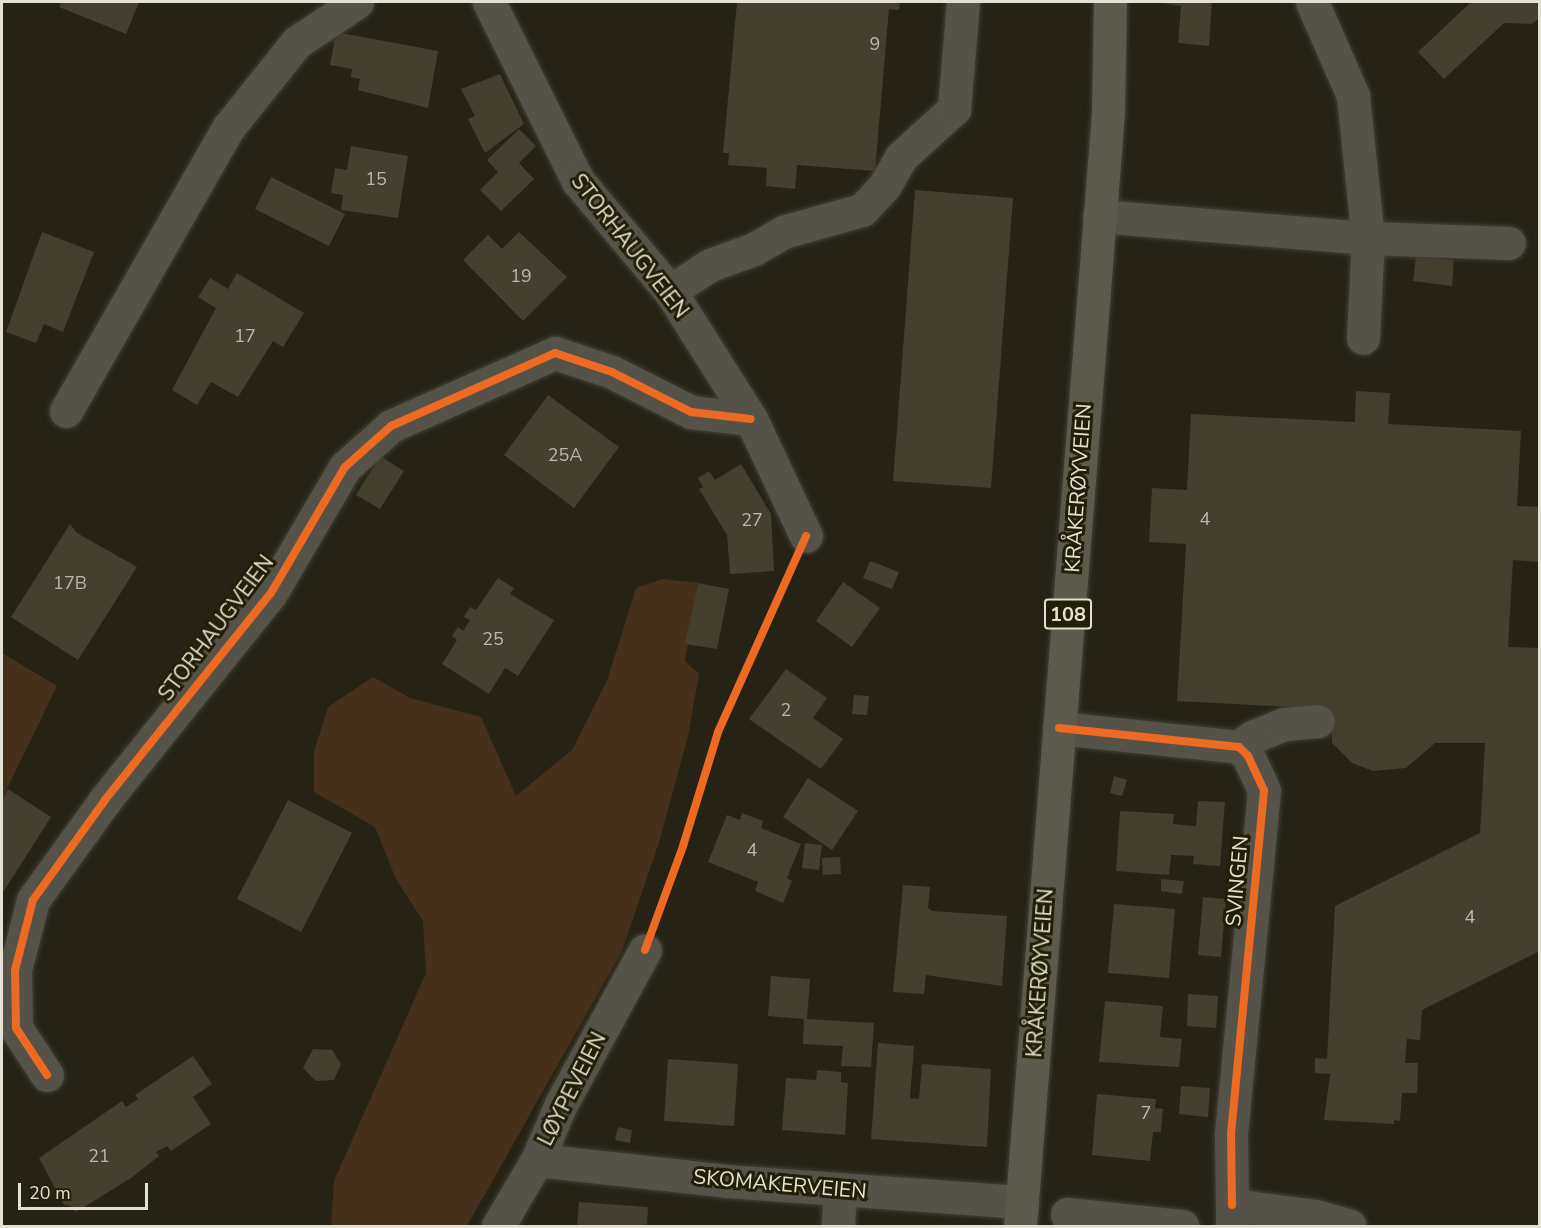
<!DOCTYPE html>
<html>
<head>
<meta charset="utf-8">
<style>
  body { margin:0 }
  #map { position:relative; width:1541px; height:1228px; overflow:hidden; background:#262316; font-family:"Nunito Sans",sans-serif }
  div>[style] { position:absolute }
  .green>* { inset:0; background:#45301c }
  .building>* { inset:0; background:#443f2e }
  .roads { filter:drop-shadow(0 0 2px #413f35) drop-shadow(0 0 2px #413f35) }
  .minor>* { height:33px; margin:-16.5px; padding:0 16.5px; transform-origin:16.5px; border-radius:16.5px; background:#555349 }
  .major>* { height:33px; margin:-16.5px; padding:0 16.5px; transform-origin:16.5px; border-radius:16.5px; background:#5b5a4c }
  .cycleway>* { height:8px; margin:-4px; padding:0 4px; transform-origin:4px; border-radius:4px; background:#ed6a23 }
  span { translate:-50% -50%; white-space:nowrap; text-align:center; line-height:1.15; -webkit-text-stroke:6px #221e07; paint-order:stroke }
  .number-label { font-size:18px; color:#bbb8aa }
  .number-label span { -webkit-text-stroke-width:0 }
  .shield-label span { padding:2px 4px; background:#221e07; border:2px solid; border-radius:4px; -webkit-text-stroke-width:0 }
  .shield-label { font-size:20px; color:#e3e1d3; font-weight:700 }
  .street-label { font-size:21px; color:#e3e1d3 }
  .frame { position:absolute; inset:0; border:3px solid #e3e1d3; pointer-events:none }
  .scale { position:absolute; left:18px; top:1183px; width:130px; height:27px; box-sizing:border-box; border:3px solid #e3e1d3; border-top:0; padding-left:8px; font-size:18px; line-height:21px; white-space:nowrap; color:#e3e1d3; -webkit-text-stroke:4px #221e07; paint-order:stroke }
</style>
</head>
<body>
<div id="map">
  <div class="green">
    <div style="clip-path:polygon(663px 579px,698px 583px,685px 661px,699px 674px,688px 736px,660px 839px,622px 951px,467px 1226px,331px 1226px,334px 1181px,426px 973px,423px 921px,396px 879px,375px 827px,314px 792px,314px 752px,328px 707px,373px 677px,410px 698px,481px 717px,516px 796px,572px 750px,607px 681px,636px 588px)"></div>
    <div style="clip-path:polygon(2px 653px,57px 686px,2px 799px)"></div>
  </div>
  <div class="building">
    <div style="clip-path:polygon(61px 2px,139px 2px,126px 34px,59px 7px)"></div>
    <div style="clip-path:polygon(737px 2px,900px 2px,899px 10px,889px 9px,875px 171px,797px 165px,795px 189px,766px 186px,767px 168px,728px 165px,729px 153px,723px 153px)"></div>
    <div style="clip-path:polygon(1156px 2px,1212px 2px,1209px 46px,1178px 43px,1181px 6px)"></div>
    <div style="clip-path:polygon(1471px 2px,1540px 2px,1540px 18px,1532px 24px,1504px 23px,1444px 79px,1418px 52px)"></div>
    <div style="clip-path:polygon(336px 32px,438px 51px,428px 108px,358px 90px,360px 79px,351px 77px,352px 69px,330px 65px)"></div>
    <div style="clip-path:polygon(500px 74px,524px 124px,485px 153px,468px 119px,475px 116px,461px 89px)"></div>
    <div style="clip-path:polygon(519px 129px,536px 146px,519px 163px,534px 179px,501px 211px,480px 190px,498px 172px,487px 160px)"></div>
    <div style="clip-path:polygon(351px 146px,408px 156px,398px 218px,341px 210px,343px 195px,331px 193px,335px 168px,347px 170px)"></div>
    <div style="clip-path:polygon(271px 177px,345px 214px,329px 246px,255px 209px)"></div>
    <div style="clip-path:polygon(915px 190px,1013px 198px,991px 488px,893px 481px)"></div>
    <div style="clip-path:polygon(42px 232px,94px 252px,63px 332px,44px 324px,36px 343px,6px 332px)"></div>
    <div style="clip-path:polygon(519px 232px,567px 277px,523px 321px,463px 260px,488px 235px,502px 249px)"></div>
    <div style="clip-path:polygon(1416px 257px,1454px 260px,1452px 286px,1413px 281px)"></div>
    <div style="clip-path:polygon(237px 273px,304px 313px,283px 347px,273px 341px,238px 397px,211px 382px,197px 405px,172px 390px,216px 308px,198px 297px,210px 278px,228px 289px)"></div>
    <div style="clip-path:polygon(1356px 391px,1390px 393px,1388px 424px,1521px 431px,1517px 506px,1540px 507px,1540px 562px,1513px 560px,1508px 647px,1538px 648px,1540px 951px,1422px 1010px,1420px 1040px,1407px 1039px,1405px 1063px,1418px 1063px,1417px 1093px,1402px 1093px,1400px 1121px,1394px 1120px,1394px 1124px,1324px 1120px,1330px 1074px,1315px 1073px,1315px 1058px,1327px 1059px,1335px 906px,1480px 833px,1485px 743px,1435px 743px,1406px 768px,1373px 771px,1352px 763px,1332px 743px,1331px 709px,1177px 701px,1186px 544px,1149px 542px,1152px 488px,1187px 490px,1191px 414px,1355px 422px)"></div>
    <div style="clip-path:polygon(548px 395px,619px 447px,574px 508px,504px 455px)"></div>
    <div style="clip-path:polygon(380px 456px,404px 471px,380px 509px,356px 495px)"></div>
    <div style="clip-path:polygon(741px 464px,771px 514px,774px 571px,730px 574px,727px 535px,699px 489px,703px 487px,698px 478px,709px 471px,715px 480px)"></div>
    <div style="clip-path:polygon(70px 524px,77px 533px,137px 567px,78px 660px,11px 617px)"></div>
    <div style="clip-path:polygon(870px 561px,899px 572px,892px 589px,863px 578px)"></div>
    <div style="clip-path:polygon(498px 578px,514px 588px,510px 594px,554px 620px,518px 676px,505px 668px,489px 694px,442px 664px,457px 640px,452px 636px,458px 627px,463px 631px,470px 620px,464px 617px,470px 607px,476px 610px)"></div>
    <div style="clip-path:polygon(843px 582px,880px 608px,852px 647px,816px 621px)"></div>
    <div style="clip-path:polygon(698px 583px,729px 589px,717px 649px,685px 644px)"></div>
    <div style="clip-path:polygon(786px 669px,827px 698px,813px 718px,843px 739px,821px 769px,749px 719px)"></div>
    <div style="clip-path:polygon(854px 695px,869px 696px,867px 715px,852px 714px)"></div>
    <div style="clip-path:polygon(1114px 776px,1127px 780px,1122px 796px,1110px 793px)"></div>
    <div style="clip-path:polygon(808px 778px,858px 811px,832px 850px,783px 817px)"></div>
    <div style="clip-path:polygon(8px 789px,51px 817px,2px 894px,2px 799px)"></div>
    <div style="clip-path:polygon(288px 800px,352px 833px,301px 932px,237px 899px)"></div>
    <div style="clip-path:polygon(1198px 801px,1225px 802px,1220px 866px,1193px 864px,1194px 856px,1171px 855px,1169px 875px,1116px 871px,1120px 811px,1174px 814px,1173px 824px,1196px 826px)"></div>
    <div style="clip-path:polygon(742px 813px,763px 821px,761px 828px,801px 844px,787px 878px,792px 881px,783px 903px,755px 891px,758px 882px,708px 862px,727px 815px,740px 820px)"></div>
    <div style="clip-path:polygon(805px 843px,822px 845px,819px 870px,802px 868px)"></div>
    <div style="clip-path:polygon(840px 857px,841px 874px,823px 875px,822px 858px)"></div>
    <div style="clip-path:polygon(1161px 879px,1184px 881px,1182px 894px,1161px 891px)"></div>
    <div style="clip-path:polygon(903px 885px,930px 887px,928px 908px,932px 911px,1007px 916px,1002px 986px,926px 975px,924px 994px,893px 992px)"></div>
    <div style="clip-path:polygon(1203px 897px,1226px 899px,1221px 957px,1198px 955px)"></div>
    <div style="clip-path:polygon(1114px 904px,1175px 909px,1169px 978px,1108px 973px)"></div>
    <div style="clip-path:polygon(771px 976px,810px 979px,807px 1019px,874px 1023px,871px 1067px,841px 1066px,843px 1046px,803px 1044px,804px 1019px,768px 1016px)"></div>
    <div style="clip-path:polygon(1188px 994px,1218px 996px,1216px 1028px,1187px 1026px)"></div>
    <div style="clip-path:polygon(1105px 1001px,1163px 1006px,1160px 1037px,1182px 1039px,1179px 1067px,1099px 1062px)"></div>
    <div style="clip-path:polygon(878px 1043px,914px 1046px,910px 1098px,919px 1099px,922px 1064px,991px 1069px,987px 1147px,871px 1139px)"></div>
    <div style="clip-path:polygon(313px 1049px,332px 1050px,341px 1064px,334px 1080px,316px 1081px,303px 1068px)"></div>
    <div style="clip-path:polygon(193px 1056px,212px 1084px,193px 1097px,211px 1124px,171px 1151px,167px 1146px,156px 1152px,159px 1156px,131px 1178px,76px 1212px,71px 1206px,64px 1205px,39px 1158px,122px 1101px,126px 1107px,138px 1099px,135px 1095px)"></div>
    <div style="clip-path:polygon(668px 1059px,738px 1064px,734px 1126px,664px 1121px)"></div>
    <div style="clip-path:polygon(817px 1070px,841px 1072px,841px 1082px,848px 1083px,845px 1135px,782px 1130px,786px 1078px,816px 1080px)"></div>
    <div style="clip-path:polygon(1181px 1086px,1210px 1088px,1208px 1117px,1179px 1114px)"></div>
    <div style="clip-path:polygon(1097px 1094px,1156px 1099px,1155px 1108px,1163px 1109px,1161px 1132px,1153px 1132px,1150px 1161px,1092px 1155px)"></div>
    <div style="clip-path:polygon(618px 1127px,632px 1130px,630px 1143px,615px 1140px)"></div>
    <div style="clip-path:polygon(579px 1202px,648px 1207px,647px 1226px,577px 1226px)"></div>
  </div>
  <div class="roads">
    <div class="minor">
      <div style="left:489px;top:2px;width:200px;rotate:63.6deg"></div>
      <div style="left:578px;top:181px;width:143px;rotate:50.1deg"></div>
      <div style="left:670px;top:291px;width:151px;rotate:57.7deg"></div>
      <div style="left:751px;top:419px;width:129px;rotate:64.8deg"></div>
      <div style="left:1312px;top:2px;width:103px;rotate:66.4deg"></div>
      <div style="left:1353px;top:96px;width:143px;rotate:84deg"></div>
      <div style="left:1368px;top:238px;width:100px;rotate:92.9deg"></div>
      <div style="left:1099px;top:216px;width:270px;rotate:4.7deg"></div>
      <div style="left:1368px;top:238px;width:141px;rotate:2deg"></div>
      <div style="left:670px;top:291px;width:48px;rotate:-33deg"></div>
      <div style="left:710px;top:265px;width:47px;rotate:-20deg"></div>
      <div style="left:754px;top:249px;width:34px;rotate:-30deg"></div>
      <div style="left:783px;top:232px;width:82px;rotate:-15.6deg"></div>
      <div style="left:862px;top:210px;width:34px;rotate:-47deg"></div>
      <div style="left:885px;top:185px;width:32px;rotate:-60deg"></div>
      <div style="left:901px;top:157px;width:72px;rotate:-42.2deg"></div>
      <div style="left:954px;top:109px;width:107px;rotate:-85.2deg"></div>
      <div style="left:66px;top:411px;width:326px;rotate:-60.2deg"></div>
      <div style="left:228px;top:128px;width:110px;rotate:-51.3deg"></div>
      <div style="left:297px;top:42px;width:72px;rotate:-33.7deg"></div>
      <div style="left:1059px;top:728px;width:181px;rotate:6deg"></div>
      <div style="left:1239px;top:747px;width:13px;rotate:45deg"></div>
      <div style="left:1248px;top:756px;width:38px;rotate:65deg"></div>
      <div style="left:1264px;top:791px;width:345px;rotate:95.5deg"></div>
      <div style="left:1231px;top:1134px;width:71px;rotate:89.2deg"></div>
      <div style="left:1239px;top:747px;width:16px;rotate:-38deg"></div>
      <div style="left:1252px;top:737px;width:35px;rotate:-22deg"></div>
      <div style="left:1285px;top:724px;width:33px;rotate:-5deg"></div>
      <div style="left:47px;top:1075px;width:56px;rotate:-123.4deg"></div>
      <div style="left:16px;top:1028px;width:58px;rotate:-91deg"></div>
      <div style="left:15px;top:970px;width:72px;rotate:-75.6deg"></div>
      <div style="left:33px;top:900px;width:123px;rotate:-54.2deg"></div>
      <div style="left:105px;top:800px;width:265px;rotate:-51.3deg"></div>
      <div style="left:271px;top:593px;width:146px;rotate:-59.6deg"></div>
      <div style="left:345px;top:467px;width:62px;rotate:-41.7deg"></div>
      <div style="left:391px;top:426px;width:180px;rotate:-24deg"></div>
      <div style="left:555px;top:353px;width:60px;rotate:18.4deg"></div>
      <div style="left:612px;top:372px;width:89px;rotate:26.9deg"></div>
      <div style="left:691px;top:412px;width:60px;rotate:6.7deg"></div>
      <div style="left:537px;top:1160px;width:191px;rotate:6.3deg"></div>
      <div style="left:727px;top:1181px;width:296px;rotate:4.1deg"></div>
      <div style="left:1067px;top:1214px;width:116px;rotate:6deg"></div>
      <div style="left:498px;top:1226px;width:77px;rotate:-59.4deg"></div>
      <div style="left:537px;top:1160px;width:61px;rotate:-66.8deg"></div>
      <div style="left:561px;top:1104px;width:175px;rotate:-61.4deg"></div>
      <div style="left:838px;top:1226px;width:37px;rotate:-87deg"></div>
      <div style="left:1232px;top:1226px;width:21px;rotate:-90deg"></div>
      <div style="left:1232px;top:1205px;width:85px;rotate:7.5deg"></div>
      <div style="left:1316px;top:1216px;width:35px;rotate:16deg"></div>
    </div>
    <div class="major">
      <div style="left:1020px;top:1226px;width:1115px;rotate:-85.48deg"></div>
      <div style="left:1108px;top:114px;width:112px;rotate:-89deg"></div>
    </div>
  </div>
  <div class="cycleway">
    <div style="left:1059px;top:728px;width:181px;rotate:6deg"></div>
    <div style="left:1239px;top:747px;width:13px;rotate:45deg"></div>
    <div style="left:1248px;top:756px;width:38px;rotate:65deg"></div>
    <div style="left:1264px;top:791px;width:345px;rotate:95.5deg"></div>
    <div style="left:1231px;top:1134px;width:71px;rotate:89.2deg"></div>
    <div style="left:645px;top:950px;width:111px;rotate:-69.9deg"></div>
    <div style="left:683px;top:846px;width:119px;rotate:-72.9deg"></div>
    <div style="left:718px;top:732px;width:215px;rotate:-65.8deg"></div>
    <div style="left:47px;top:1075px;width:56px;rotate:-123.4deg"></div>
    <div style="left:16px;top:1028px;width:58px;rotate:-91deg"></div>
    <div style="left:15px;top:970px;width:72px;rotate:-75.6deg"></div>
    <div style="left:33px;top:900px;width:123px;rotate:-54.2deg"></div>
    <div style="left:105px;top:800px;width:265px;rotate:-51.3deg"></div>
    <div style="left:271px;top:593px;width:146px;rotate:-59.6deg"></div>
    <div style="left:345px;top:467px;width:62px;rotate:-41.7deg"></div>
    <div style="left:391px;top:426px;width:180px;rotate:-24deg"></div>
    <div style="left:555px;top:353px;width:60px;rotate:18.4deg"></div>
    <div style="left:612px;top:372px;width:89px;rotate:26.9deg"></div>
    <div style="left:691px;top:412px;width:60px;rotate:6.7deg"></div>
  </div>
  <div class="number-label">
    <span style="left:875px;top:44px">9</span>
    <span style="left:376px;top:179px">15</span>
    <span style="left:521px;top:276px">19</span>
    <span style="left:245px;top:336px">17</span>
    <span style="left:565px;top:455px">25A</span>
    <span style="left:1205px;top:519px">4</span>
    <span style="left:752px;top:520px">27</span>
    <span style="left:70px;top:583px">17B</span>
    <span style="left:493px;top:639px">25</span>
    <span style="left:786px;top:710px">2</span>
    <span style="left:752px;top:850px">4</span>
    <span style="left:1470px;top:917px">4</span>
    <span style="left:1146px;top:1113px">7</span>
    <span style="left:99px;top:1156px">21</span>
  </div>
  <div class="shield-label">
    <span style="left:1068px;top:614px">108</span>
  </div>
  <div class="street-label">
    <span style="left:630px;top:246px;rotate:52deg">STORHAUGVEIEN</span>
    <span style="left:1078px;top:488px;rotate:-86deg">KRÅKERØYVEIEN</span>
    <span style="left:216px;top:628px;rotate:-53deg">STORHAUGVEIEN</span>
    <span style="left:1237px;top:881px;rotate:-85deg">SVINGEN</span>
    <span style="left:1040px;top:973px;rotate:-86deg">KRÅKERØYVEIEN</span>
    <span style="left:572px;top:1089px;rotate:-63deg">LØYPEVEIEN</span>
    <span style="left:780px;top:1184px;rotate:5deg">SKOMAKERVEIEN</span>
  </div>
  <div class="frame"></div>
  <div class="scale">20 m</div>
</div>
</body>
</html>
